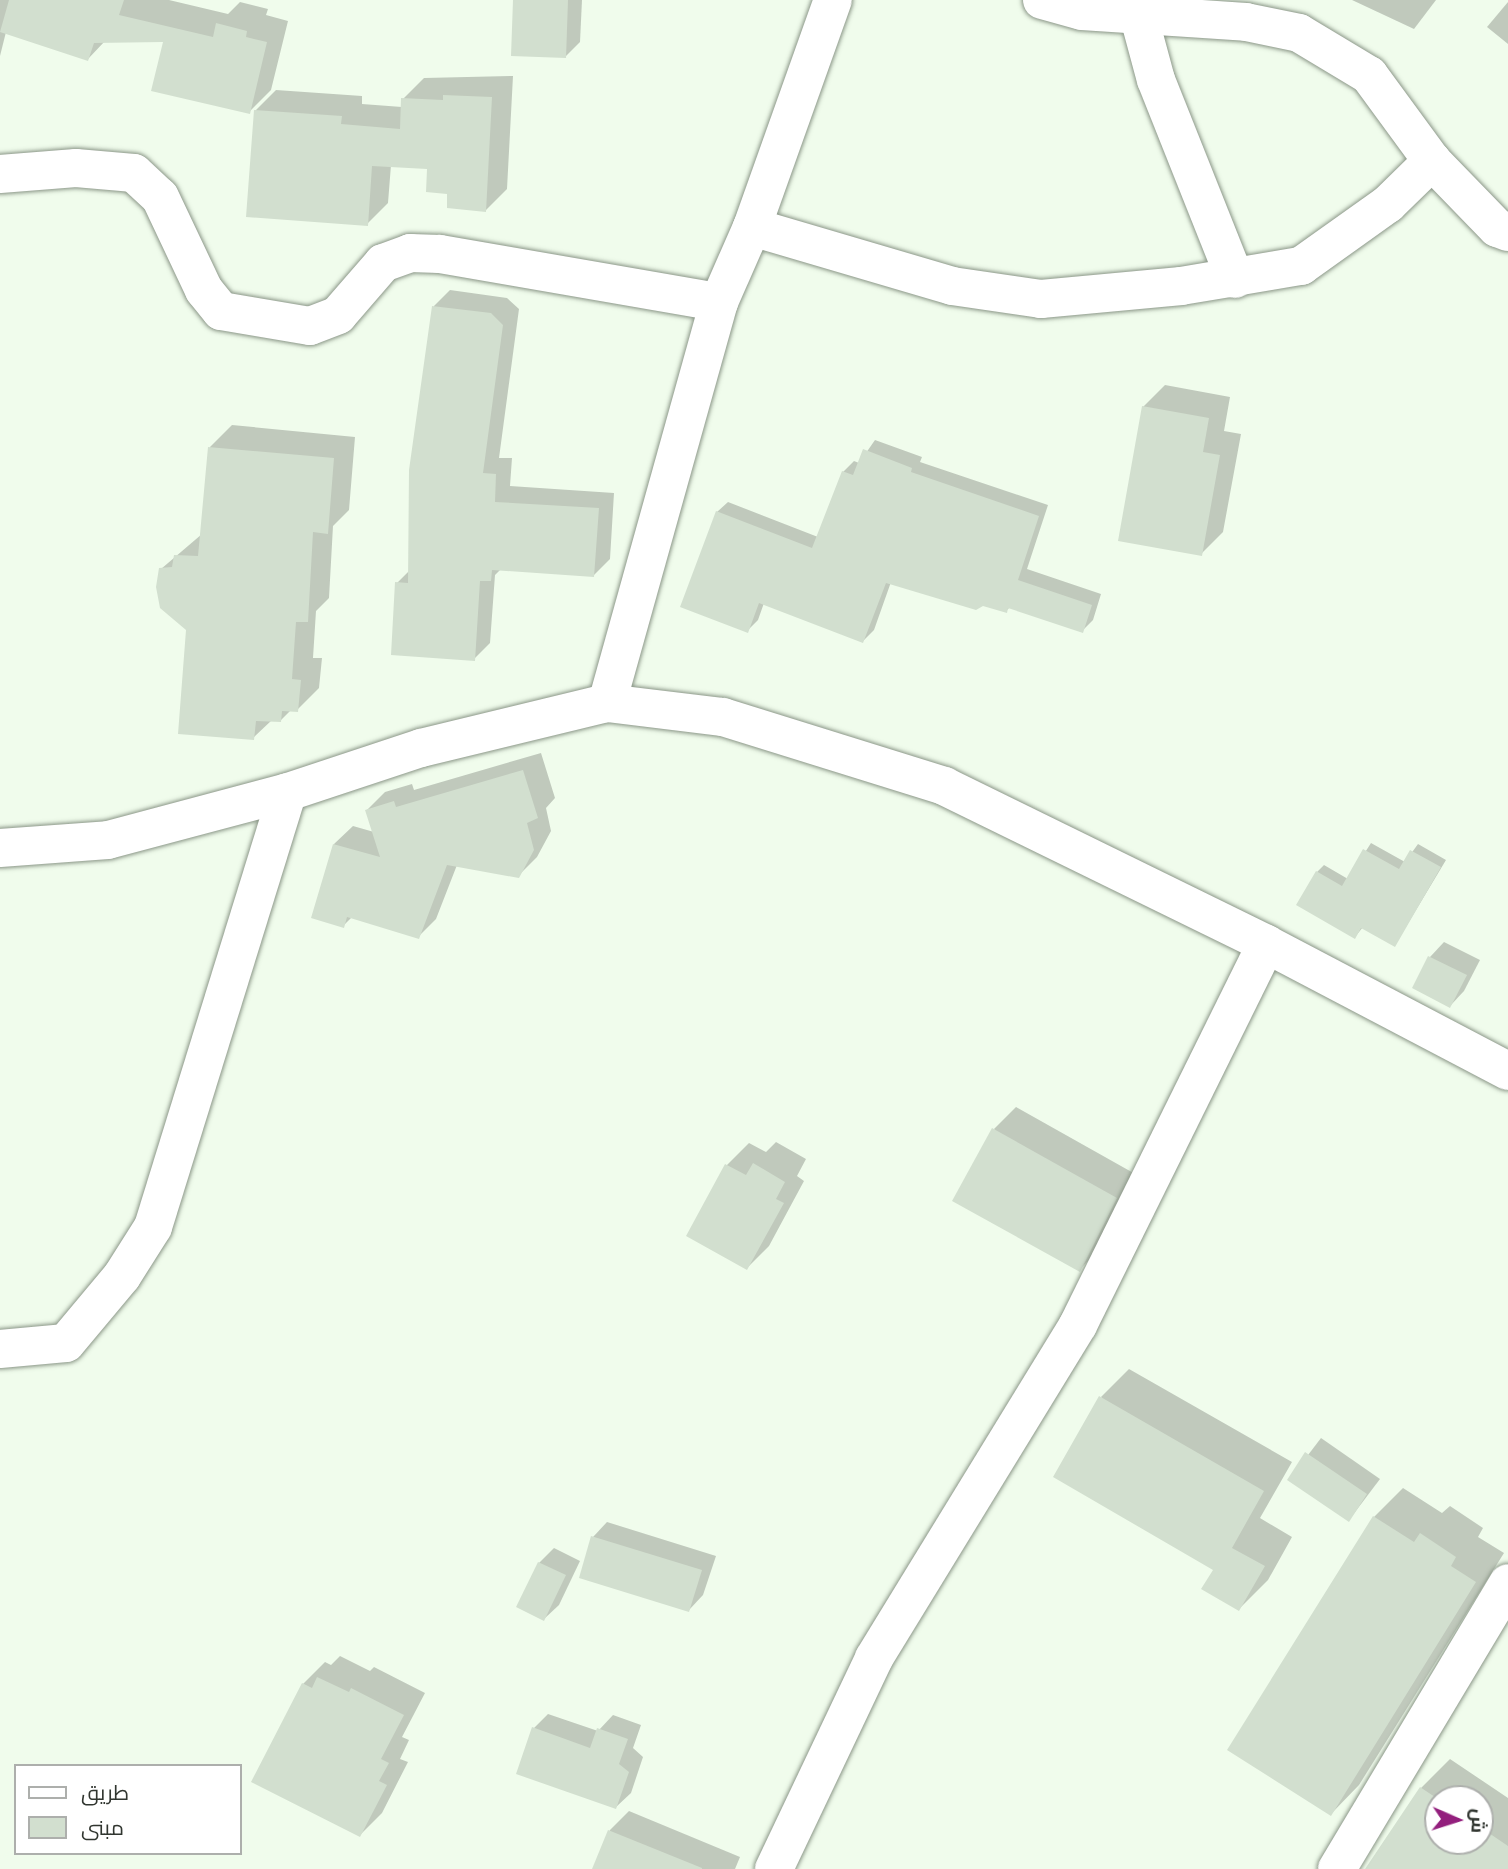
<!DOCTYPE html>
<html>
<head>
<meta charset="utf-8">
<style>
  body { margin:0 }
  #map { position:relative; width:1508px; height:1869px; overflow:hidden; background:#f0fcec; font-family:"Space Grotesk",Cairo,sans-serif }
  div>[style] { position:absolute }
  .shadow>* { inset:0; background:#0003 }
  .building>* { inset:0; background:#d2dfcf }
  .roads { filter:drop-shadow(0 0 2px #8b9788) drop-shadow(0 0 2px #8b9788) }
  .minor>* { height:38px; margin:-19px; padding:0 19px; transform-origin:19px; border-radius:19px; background:#fff }
  span { translate:-50% -50%; white-space:nowrap; text-align:center; line-height:1.15; -webkit-text-stroke:6px #fff; paint-order:stroke }
  .legend { position:absolute; left:14px; top:1764px; width:228px; height:91px; box-sizing:border-box; background:#fff; border:2px solid #adafac; margin:0; padding:9px 12px; list-style:none; font-size:21px; color:#313630 }
  .legend li { display:flex; align-items:center; gap:14px; height:35px }
  .legend b { width:35px; border:2px solid #adafac }
  .north { position:absolute; left:1424px; top:1785px; width:70px; height:70px; box-sizing:border-box; background:#fff; border:2px solid #adafac; border-radius:50%; rotate:93deg; font-size:19px; font-weight:700; line-height:28px; text-align:center; color:#313630 }
  .north::after { content:''; display:block; margin:auto; width:24px; height:32px; background:#931f7d; clip-path:polygon(50% 0,100% 100%,50% 72%,0 100%) }
</style>
</head>
<body>
<div id="map">
  <div class="shadow">
    <div style="clip-path:polygon(0 0,169px 0,228px 14px,240px 2px,268px 9px,266px 15px,288px 21px,271px 90px,249px 112px,165px 40px,105px 41px,88px 59px,6px 32px,0 56px)"></div>
    <div style="clip-path:polygon(515px 0,582px 0,580px 42px,565px 57px)"></div>
    <div style="clip-path:polygon(1352px 0,1436px 0,1414px 29px)"></div>
    <div style="clip-path:polygon(1508px 2px,1508px 44px,1487px 27px)"></div>
    <div style="clip-path:polygon(513px 76px,507px 189px,486px 210px,449px 193px,429px 167px,391px 165px,388px 203px,367px 224px,255px 111px,276px 90px,362px 96px,362px 104px,402px 107px,403px 99px,424px 78px)"></div>
    <div style="clip-path:polygon(450px 290px,507px 298px,519px 309px,499px 458px,512px 458px,510px 486px,614px 493px,610px 559px,594px 575px,501px 569px,495px 575px,490px 643px,474px 659px,397px 583px,410px 570px,434px 306px)"></div>
    <div style="clip-path:polygon(1165px 385px,1230px 397px,1224px 431px,1241px 434px,1223px 532px,1201px 554px,1143px 407px)"></div>
    <div style="clip-path:polygon(232px 425px,355px 437px,349px 510px,333px 526px,329px 598px,316px 611px,313px 658px,322px 658px,319px 688px,297px 710px,291px 710px,280px 721px,272px 720px,253px 738px,188px 629px,161px 569px,202px 534px,210px 447px)"></div>
    <div style="clip-path:polygon(875px 440px,922px 457px,920px 462px,1048px 505px,1027px 569px,1101px 594px,1093px 620px,1082px 631px,1010px 607px,1006px 611px,891px 582px,874px 630px,863px 641px,764px 603px,758px 620px,747px 631px,717px 512px,728px 502px,818px 537px,843px 472px,854px 461px,859px 463px)"></div>
    <div style="clip-path:polygon(541px 753px,555px 798px,546px 808px,551px 831px,537px 857px,518px 876px,457px 865px,436px 919px,418px 937px,352px 917px,343px 926px,334px 844px,353px 826px,374px 832px,367px 810px,385px 792px,412px 784px,414px 790px)"></div>
    <div style="clip-path:polygon(1371px 843px,1405px 862px,1418px 844px,1446px 860px,1395px 945px,1363px 927px,1355px 937px,1317px 872px,1324px 865px,1348px 879px)"></div>
    <div style="clip-path:polygon(1444px 942px,1480px 960px,1464px 991px,1450px 1006px,1414px 987px,1430px 957px)"></div>
    <div style="clip-path:polygon(1016px 1107px,1137px 1175px,1101px 1248px,1079px 1270px,994px 1129px)"></div>
    <div style="clip-path:polygon(776px 1142px,806px 1159px,797px 1176px,804px 1181px,769px 1246px,747px 1268px,688px 1235px,727px 1165px,749px 1143px,766px 1152px)"></div>
    <div style="clip-path:polygon(1129px 1369px,1292px 1462px,1260px 1518px,1292px 1537px,1268px 1580px,1239px 1609px,1101px 1397px)"></div>
    <div style="clip-path:polygon(1321px 1438px,1380px 1479px,1349px 1520px,1289px 1480px)"></div>
    <div style="clip-path:polygon(1403px 1488px,1442px 1513px,1450px 1506px,1483px 1528px,1478px 1537px,1504px 1553px,1359px 1785px,1331px 1814px,1374px 1517px)"></div>
    <div style="clip-path:polygon(607px 1522px,716px 1556px,703px 1595px,689px 1610px,593px 1537px)"></div>
    <div style="clip-path:polygon(554px 1548px,580px 1561px,559px 1605px,544px 1619px,539px 1563px)"></div>
    <div style="clip-path:polygon(340px 1656px,370px 1671px,374px 1667px,425px 1693px,402px 1737px,409px 1740px,400px 1759px,408px 1762px,382px 1813px,360px 1835px,303px 1684px,325px 1662px,331px 1665px)"></div>
    <div style="clip-path:polygon(548px 1714px,598px 1731px,613px 1715px,641px 1725px,633px 1748px,643px 1757px,631px 1793px,616px 1807px,534px 1728px)"></div>
    <div style="clip-path:polygon(evenodd,1450px 1759px,1508px 1798px,1508px 1869px,1367px 1869px,1421px 1788px,1450px 1759px,1438px 1799px,1480px 1799px,1480px 1841px,1438px 1841px,1438px 1799px)"></div>
    <div style="clip-path:polygon(629px 1811px,740px 1857px,735px 1869px,594px 1869px,610px 1830px)"></div>
  </div>
  <div class="building">
    <div style="clip-path:polygon(9px 0,124px 0,119px 15px,213px 37px,216px 23px,247px 31px,246px 37px,267px 42px,250px 114px,151px 91px,163px 42px,94px 43px,88px 61px,0 32px)"></div>
    <div style="clip-path:polygon(513px 0,568px 0,566px 58px,511px 56px)"></div>
    <div style="clip-path:polygon(443px 95px,492px 97px,486px 212px,447px 208px,447px 194px,426px 192px,427px 169px,372px 166px,368px 226px,246px 217px,254px 110px,342px 116px,341px 124px,400px 129px,401px 98px,443px 100px)"></div>
    <div style="clip-path:polygon(432px 306px,491px 313px,503px 325px,483px 473px,496px 474px,495px 502px,599px 508px,594px 577px,492px 570px,491px 581px,480px 581px,475px 661px,391px 655px,395px 582px,408px 583px,409px 470px)"></div>
    <div style="clip-path:polygon(1142px 406px,1209px 418px,1203px 452px,1220px 455px,1202px 556px,1118px 541px)"></div>
    <div style="clip-path:polygon(208px 447px,334px 458px,328px 534px,313px 532px,308px 622px,296px 622px,292px 679px,301px 680px,298px 712px,282px 711px,281px 722px,256px 721px,254px 740px,178px 734px,186px 630px,160px 608px,156px 587px,159px 568px,172px 567px,174px 555px,198px 556px)"></div>
    <div style="clip-path:polygon(863px 449px,912px 468px,911px 472px,1039px 516px,1018px 580px,1092px 605px,1083px 633px,1008px 608px,1007px 613px,983px 606px,976px 610px,886px 583px,863px 643px,759px 603px,748px 633px,680px 607px,716px 511px,812px 548px,842px 471px,853px 475px)"></div>
    <div style="clip-path:polygon(523px 770px,538px 818px,527px 823px,534px 850px,519px 878px,447px 865px,419px 939px,347px 917px,344px 928px,311px 918px,333px 844px,380px 857px,365px 810px,394px 801px,396px 807px)"></div>
    <div style="clip-path:polygon(1363px 849px,1399px 869px,1410px 850px,1441px 867px,1395px 947px,1361px 928px,1355px 939px,1296px 905px,1316px 871px,1342px 886px)"></div>
    <div style="clip-path:polygon(1428px 956px,1467px 975px,1450px 1008px,1412px 988px)"></div>
    <div style="clip-path:polygon(992px 1128px,1117px 1198px,1080px 1272px,952px 1201px)"></div>
    <div style="clip-path:polygon(753px 1163px,785px 1182px,776px 1199px,784px 1203px,747px 1270px,686px 1236px,725px 1164px,746px 1175px)"></div>
    <div style="clip-path:polygon(1099px 1396px,1264px 1491px,1232px 1548px,1265px 1566px,1239px 1611px,1201px 1589px,1213px 1570px,1053px 1477px)"></div>
    <div style="clip-path:polygon(1305px 1452px,1367px 1494px,1349px 1522px,1287px 1480px)"></div>
    <div style="clip-path:polygon(1373px 1516px,1414px 1542px,1420px 1533px,1456px 1557px,1451px 1566px,1476px 1582px,1331px 1816px,1227px 1750px)"></div>
    <div style="clip-path:polygon(591px 1536px,702px 1570px,689px 1612px,579px 1578px)"></div>
    <div style="clip-path:polygon(538px 1562px,566px 1575px,544px 1621px,516px 1607px)"></div>
    <div style="clip-path:polygon(317px 1677px,349px 1692px,351px 1688px,404px 1715px,381px 1759px,389px 1763px,379px 1781px,387px 1785px,360px 1837px,251px 1782px,302px 1683px,312px 1688px)"></div>
    <div style="clip-path:polygon(532px 1727px,590px 1748px,597px 1728px,628px 1739px,619px 1764px,629px 1772px,616px 1809px,516px 1774px)"></div>
    <div style="clip-path:polygon(1420px 1787px,1438px 1799px,1438px 1841px,1480px 1841px,1480px 1827px,1508px 1846px,1508px 1869px,1365px 1869px)"></div>
    <div style="clip-path:polygon(608px 1830px,702px 1868px,702px 1869px,592px 1869px)"></div>
  </div>
  <div class="roads">
    <div class="minor">
      <div style="left:1042px;top:0;width:41px;rotate:15.4deg"></div>
      <div style="left:1082px;top:11px;width:164px;rotate:3.8deg"></div>
      <div style="left:1246px;top:22px;width:54px;rotate:11.7deg"></div>
      <div style="left:1299px;top:33px;width:82px;rotate:31deg"></div>
      <div style="left:1369px;top:75px;width:107px;rotate:53.8deg"></div>
      <div style="left:1432px;top:161px;width:93px;rotate:45.9deg"></div>
      <div style="left:1497px;top:228px;width:12px;rotate:20deg"></div>
      <div style="left:1139px;top:17px;width:65px;rotate:74.9deg"></div>
      <div style="left:1156px;top:80px;width:214px;rotate:68.3deg"></div>
      <div style="left:0;top:174px;width:76px;rotate:-4.5deg"></div>
      <div style="left:76px;top:168px;width:58px;rotate:4.9deg"></div>
      <div style="left:134px;top:173px;width:35px;rotate:43deg"></div>
      <div style="left:160px;top:197px;width:103px;rotate:64.7deg"></div>
      <div style="left:204px;top:290px;width:27px;rotate:51deg"></div>
      <div style="left:221px;top:311px;width:90px;rotate:9.6deg"></div>
      <div style="left:310px;top:326px;width:30px;rotate:-21deg"></div>
      <div style="left:338px;top:315px;width:69px;rotate:-49.1deg"></div>
      <div style="left:383px;top:263px;width:29px;rotate:-20deg"></div>
      <div style="left:410px;top:253px;width:30px;rotate:2deg"></div>
      <div style="left:440px;top:254px;width:283px;rotate:9.8deg"></div>
      <div style="left:752px;top:227px;width:209px;rotate:16.4deg"></div>
      <div style="left:952px;top:286px;width:90px;rotate:8.3deg"></div>
      <div style="left:1041px;top:299px;width:141px;rotate:-5.3deg"></div>
      <div style="left:1181px;top:286px;width:122px;rotate:-9.5deg"></div>
      <div style="left:1301px;top:266px;width:107px;rotate:-35.5deg"></div>
      <div style="left:1388px;top:204px;width:62px;rotate:-44.3deg"></div>
      <div style="left:607px;top:703px;width:416px;rotate:-74.4deg"></div>
      <div style="left:719px;top:302px;width:82px;rotate:-66.3deg"></div>
      <div style="left:752px;top:227px;width:241px;rotate:-70.4deg"></div>
      <div style="left:0;top:848px;width:108px;rotate:-4.2deg"></div>
      <div style="left:108px;top:840px;width:186px;rotate:-14.9deg"></div>
      <div style="left:288px;top:792px;width:140px;rotate:-18.3deg"></div>
      <div style="left:421px;top:748px;width:191px;rotate:-13.6deg"></div>
      <div style="left:607px;top:703px;width:117px;rotate:6.9deg"></div>
      <div style="left:723px;top:717px;width:232px;rotate:17.3deg"></div>
      <div style="left:944px;top:786px;width:359px;rotate:26.1deg"></div>
      <div style="left:1266px;top:944px;width:273px;rotate:27.7deg"></div>
      <div style="left:0;top:1349px;width:66px;rotate:-5.2deg"></div>
      <div style="left:66px;top:1343px;width:87px;rotate:-50.1deg"></div>
      <div style="left:122px;top:1276px;width:58px;rotate:-57.7deg"></div>
      <div style="left:153px;top:1227px;width:455px;rotate:-72.8deg"></div>
      <div style="left:774px;top:1869px;width:233px;rotate:-64.6deg"></div>
      <div style="left:874px;top:1658px;width:391px;rotate:-58.5deg"></div>
      <div style="left:1078px;top:1325px;width:425px;rotate:-63.7deg"></div>
      <div style="left:1337px;top:1869px;width:333px;rotate:-59.1deg"></div>
    </div>
  </div>
  <ul class="legend">
  <li><b style="height:9px;background:#fff"></b>طريق</li>
  <li><b style="height:19px;background:#d2dfcf"></b>مبنى</li>
  </ul>
  <div class="north">ش</div>
</div>
</body>
</html>
